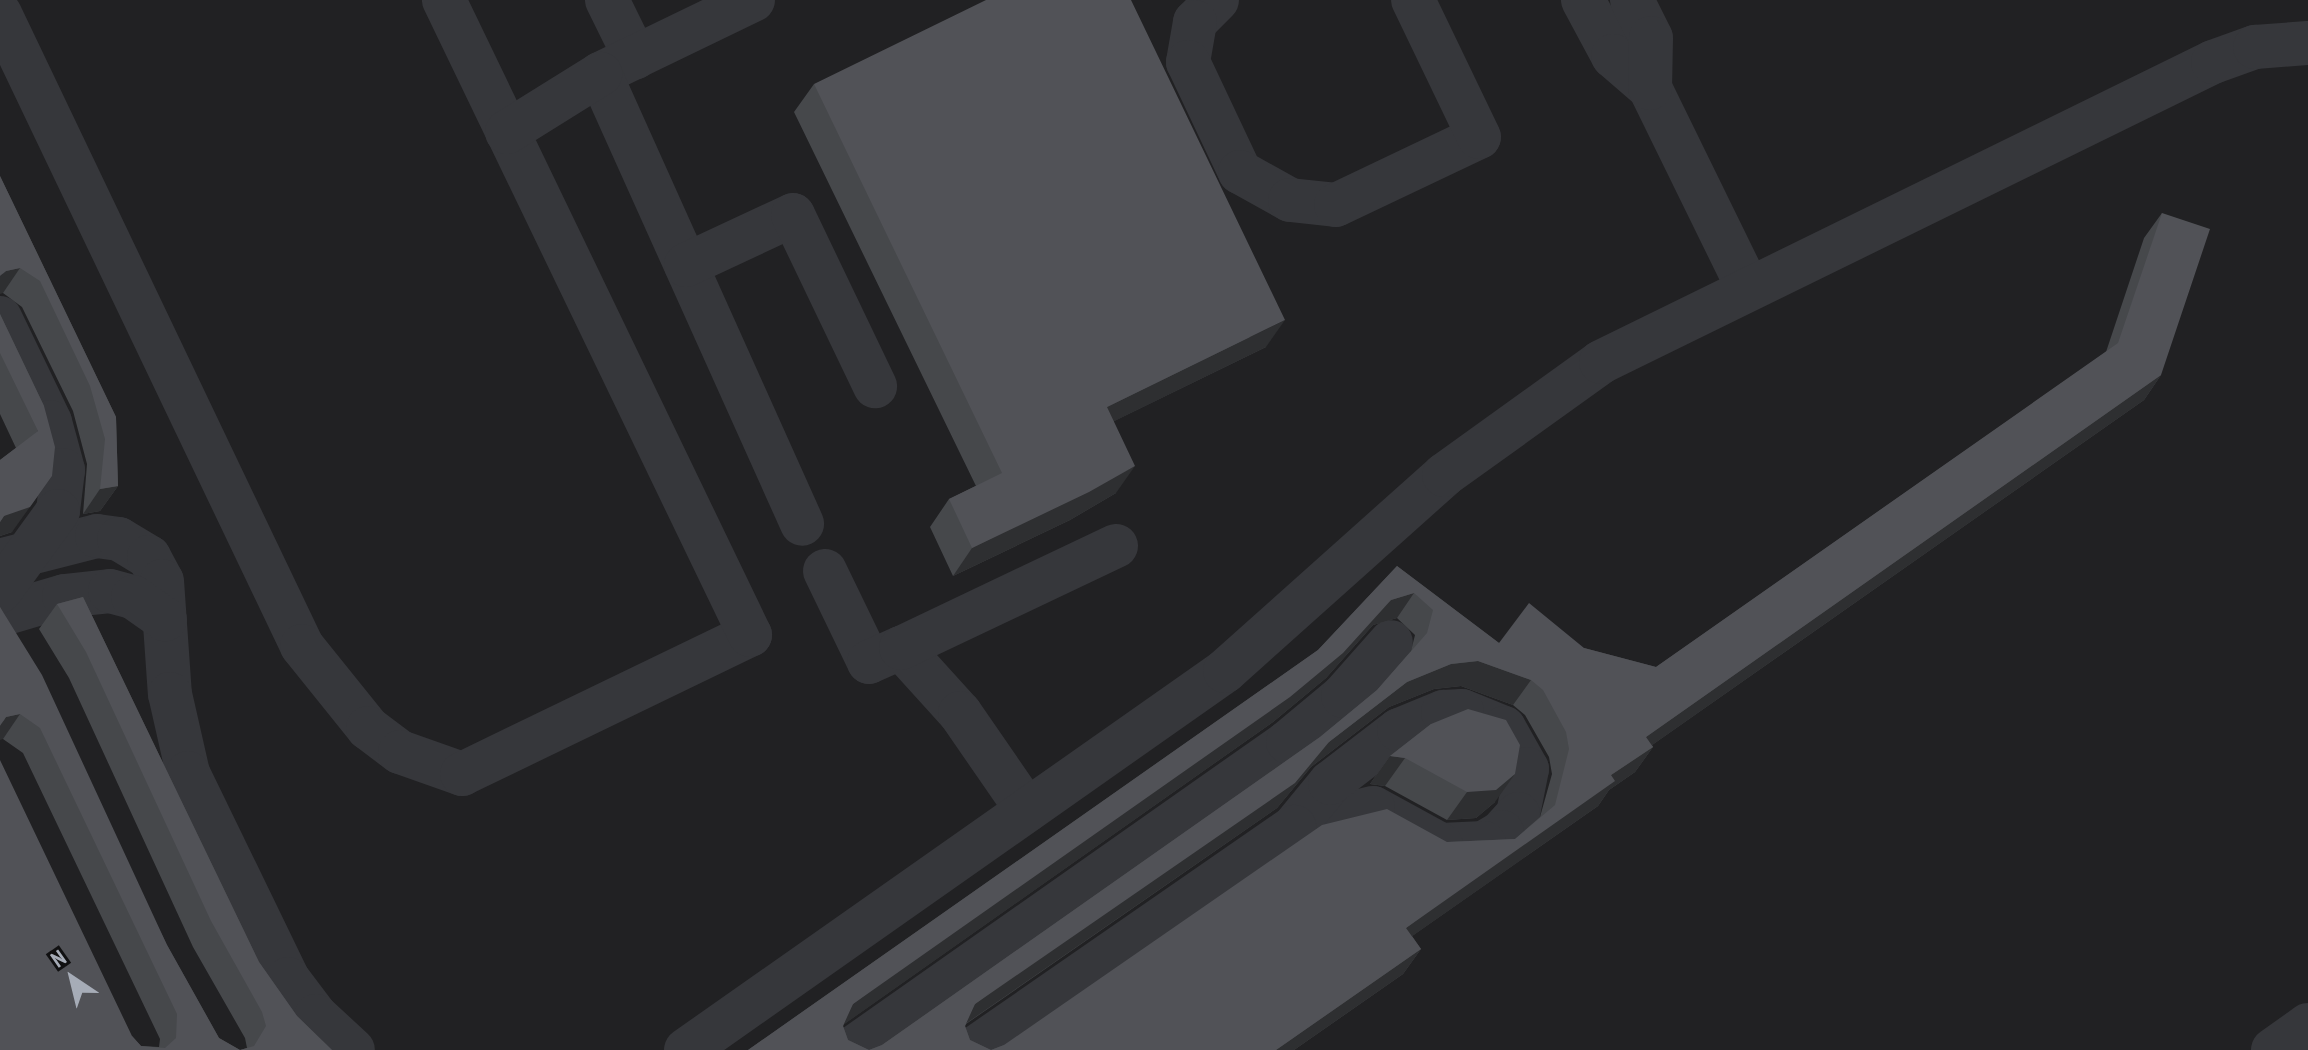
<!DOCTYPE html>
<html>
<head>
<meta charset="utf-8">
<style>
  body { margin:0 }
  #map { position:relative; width:2308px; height:1050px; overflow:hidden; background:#151516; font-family:"PT Sans Narrow",sans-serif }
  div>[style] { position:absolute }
  .built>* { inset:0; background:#212123 }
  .minor>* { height:44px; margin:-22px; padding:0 22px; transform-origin:22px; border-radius:22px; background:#36373b }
  .minor-bridge>* { height:44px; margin:-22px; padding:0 22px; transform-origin:22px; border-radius:22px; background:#36373b }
  .wall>* { inset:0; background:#46484b }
  .shaded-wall>* { inset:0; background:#2e2f31 }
  .building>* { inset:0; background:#515257 }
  span { translate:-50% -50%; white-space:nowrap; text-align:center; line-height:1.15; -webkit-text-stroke:7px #101011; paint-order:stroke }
  .north { position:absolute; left:32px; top:938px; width:80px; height:80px; -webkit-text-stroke:6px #101011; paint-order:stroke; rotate:325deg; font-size:22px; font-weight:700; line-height:32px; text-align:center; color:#a6acb7 }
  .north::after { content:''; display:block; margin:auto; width:28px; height:36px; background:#a6acb7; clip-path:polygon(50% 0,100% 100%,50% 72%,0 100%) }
</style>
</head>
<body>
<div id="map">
  <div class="built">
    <div style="clip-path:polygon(0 0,2308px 0,2308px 1050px,0 1050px)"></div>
  </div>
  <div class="minor">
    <div style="left:607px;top:0;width:64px;rotate:63.8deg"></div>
    <div style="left:753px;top:0;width:170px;rotate:154.2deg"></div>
    <div style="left:600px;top:74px;width:493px;rotate:65.8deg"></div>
    <div style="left:1217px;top:0;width:31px;rotate:135deg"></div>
    <div style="left:1195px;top:22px;width:41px;rotate:99.9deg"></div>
    <div style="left:1188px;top:62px;width:122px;rotate:64.7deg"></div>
    <div style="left:1240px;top:172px;width:57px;rotate:29.2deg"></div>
    <div style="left:1290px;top:200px;width:46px;rotate:6.2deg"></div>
    <div style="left:1336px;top:205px;width:158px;rotate:-25.4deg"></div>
    <div style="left:1479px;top:137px;width:152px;rotate:-115.7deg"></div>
    <div style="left:1583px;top:0;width:64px;rotate:61.8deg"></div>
    <div style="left:1613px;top:56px;width:49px;rotate:40.9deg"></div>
    <div style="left:1650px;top:88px;width:223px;rotate:63.9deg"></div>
    <div style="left:1632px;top:0;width:42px;rotate:63.4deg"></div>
    <div style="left:1651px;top:38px;width:50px;rotate:91.1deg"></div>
    <div style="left:0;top:14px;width:700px;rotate:64.46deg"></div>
    <div style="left:302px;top:646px;width:105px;rotate:51.2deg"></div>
    <div style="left:368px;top:728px;width:40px;rotate:37deg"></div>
    <div style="left:400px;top:752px;width:66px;rotate:19.5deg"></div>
    <div style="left:462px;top:774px;width:320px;rotate:-25.8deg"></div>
    <div style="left:750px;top:635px;width:705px;rotate:-115.73deg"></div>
    <div style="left:507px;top:132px;width:110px;rotate:-31.9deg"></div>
    <div style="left:686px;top:265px;width:118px;rotate:-25deg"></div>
    <div style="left:793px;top:215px;width:190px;rotate:64.4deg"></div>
    <div style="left:3px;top:560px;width:97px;rotate:-14.3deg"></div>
    <div style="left:97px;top:536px;width:22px;rotate:8deg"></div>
    <div style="left:119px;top:539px;width:35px;rotate:31deg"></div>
    <div style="left:149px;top:557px;width:27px;rotate:62deg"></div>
    <div style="left:162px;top:581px;width:113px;rotate:86deg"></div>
    <div style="left:170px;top:694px;width:81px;rotate:77.2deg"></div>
    <div style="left:188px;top:773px;width:229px;rotate:64.1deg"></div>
    <div style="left:288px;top:979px;width:46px;rotate:52.9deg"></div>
    <div style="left:316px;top:1016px;width:50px;rotate:42.6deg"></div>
    <div style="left:825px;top:571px;width:101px;rotate:64.2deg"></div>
    <div style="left:869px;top:662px;width:35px;rotate:-24deg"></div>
    <div style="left:901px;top:648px;width:88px;rotate:47.8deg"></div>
    <div style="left:960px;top:713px;width:118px;rotate:55.4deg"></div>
    <div style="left:0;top:615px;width:67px;rotate:-16.5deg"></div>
    <div style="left:64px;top:596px;width:46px;rotate:-6.2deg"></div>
    <div style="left:110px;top:591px;width:24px;rotate:15deg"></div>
    <div style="left:133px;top:597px;width:39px;rotate:35deg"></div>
    <div style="left:901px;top:648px;width:238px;rotate:-25.4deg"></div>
    <div style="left:1462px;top:711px;width:45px;rotate:22deg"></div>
    <div style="left:1504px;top:728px;width:47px;rotate:60.7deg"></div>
    <div style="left:1527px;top:769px;width:46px;rotate:101.3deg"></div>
    <div style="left:1518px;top:814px;width:24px;rotate:132deg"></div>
    <div style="left:1502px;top:832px;width:21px;rotate:149deg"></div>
    <div style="left:1484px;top:843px;width:43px;rotate:177.3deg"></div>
    <div style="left:1441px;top:845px;width:77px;rotate:-151.4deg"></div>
    <div style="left:1373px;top:808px;width:81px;rotate:166.5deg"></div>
    <div style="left:1294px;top:827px;width:57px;rotate:-50.7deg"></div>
    <div style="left:1330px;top:783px;width:87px;rotate:-37.5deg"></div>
    <div style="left:1399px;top:730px;width:48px;rotate:-22.2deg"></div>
    <div style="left:1443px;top:712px;width:19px;rotate:-3deg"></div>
    <div style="left:686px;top:1050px;width:659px;rotate:-35.11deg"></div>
    <div style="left:1225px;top:671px;width:294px;rotate:-41.8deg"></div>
    <div style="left:1444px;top:475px;width:193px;rotate:-35.7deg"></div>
    <div style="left:1601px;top:362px;width:682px;rotate:-26.11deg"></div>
    <div style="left:2213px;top:62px;width:45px;rotate:-19.7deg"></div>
    <div style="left:2255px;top:47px;width:53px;rotate:-4.3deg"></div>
    <div style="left:850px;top:1050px;width:535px;rotate:-35.11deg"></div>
    <div style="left:1288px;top:742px;width:72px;rotate:-39.9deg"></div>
    <div style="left:1343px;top:696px;width:72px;rotate:-48.4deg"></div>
    <div style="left:972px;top:1050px;width:392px;rotate:-34.7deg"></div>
    <div style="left:2273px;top:1050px;width:43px;rotate:-35.5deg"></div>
  </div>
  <div class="minor-bridge">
    <div style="left:0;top:318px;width:115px;rotate:64.3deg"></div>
    <div style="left:50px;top:422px;width:50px;rotate:74.8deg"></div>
    <div style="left:63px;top:470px;width:41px;rotate:97deg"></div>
    <div style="left:58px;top:511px;width:99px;rotate:125.9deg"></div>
  </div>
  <div class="wall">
    <div style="clip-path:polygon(814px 84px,1266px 347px,1114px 421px,1116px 493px,1070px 520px,953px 576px,930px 527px,949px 499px,976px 486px,794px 112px)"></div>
    <div style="clip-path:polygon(0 176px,116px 417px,118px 486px,100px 511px,83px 514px,87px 464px,73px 411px,22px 307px,3px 293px)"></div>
    <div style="clip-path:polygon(evenodd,2162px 213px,2161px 375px,2144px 400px,1652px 745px,1653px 747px,1635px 772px,1609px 790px,1598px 806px,1412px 936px,1421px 949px,1403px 974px,1294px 1050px,748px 1050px,1318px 650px,1397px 566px,1499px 643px,1584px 648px,1656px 667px,2106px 352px,2144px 238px,2162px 213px,1397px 618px,1415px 635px,1411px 651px,1377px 690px,1320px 737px,882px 1045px,869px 1050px,848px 1040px,843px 1026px,844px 1024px,1273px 722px,1326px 678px,1373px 625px,1397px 618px,2162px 213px,1461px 686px,1513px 705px,1525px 715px,1549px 757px,1552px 774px,1540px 817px,1515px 839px,1447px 842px,1004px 1045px,991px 1050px,970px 1040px,965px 1026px,966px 1024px,1277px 808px,1311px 767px,1389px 707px,1434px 689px,1461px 686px)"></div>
    <div style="clip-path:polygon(0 314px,44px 406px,12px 532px,0 536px,0 460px,16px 448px,0 414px)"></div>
    <div style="clip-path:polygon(83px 597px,259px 962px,297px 1016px,332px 1050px,0 1050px,132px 1036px,141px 1046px,159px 1047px,160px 1039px,23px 753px,3px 739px,0 607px,167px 945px,219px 1038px,240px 1050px,247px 1048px,245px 1038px,193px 947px,69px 678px,39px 629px,57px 604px)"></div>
    <div style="clip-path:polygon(1431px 724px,1495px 802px,1476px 818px,1447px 820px,1385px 786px,1370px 784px,1390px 756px)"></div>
  </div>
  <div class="shaded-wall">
    <div style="clip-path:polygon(20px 268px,3px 293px,0 294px,0 276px,6px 271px)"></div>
    <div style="clip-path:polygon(1285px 320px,1266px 347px,1088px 434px,1107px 407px)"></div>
    <div style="clip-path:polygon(2161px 375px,2144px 400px,1628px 762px,1646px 737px)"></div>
    <div style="clip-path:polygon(1135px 466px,1116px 493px,1070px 520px,953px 576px,972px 548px)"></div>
    <div style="clip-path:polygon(52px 476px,12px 532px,0 536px,0 522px,4px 516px)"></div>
    <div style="clip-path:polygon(118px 486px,100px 511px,83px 514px,100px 489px)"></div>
    <div style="clip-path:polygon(1414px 593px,1397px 618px,1373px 625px,1326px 678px,1273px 722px,836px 1030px,853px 1004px,1391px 600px)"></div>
    <div style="clip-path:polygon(1478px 661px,1531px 680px,1513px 705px,1461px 686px,1434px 689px,1389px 707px,1311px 767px,1277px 808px,958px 1029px,975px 1004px,1329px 742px,1407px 682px,1451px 664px)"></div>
    <div style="clip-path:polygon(20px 714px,3px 739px,0 740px,0 726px,6px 717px)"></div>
    <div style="clip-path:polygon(1653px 747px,1635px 772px,1609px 790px,1598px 806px,1388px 953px,1406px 928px,1611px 775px)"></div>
    <div style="clip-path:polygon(1390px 756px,1405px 758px,1385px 786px,1370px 784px)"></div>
    <div style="clip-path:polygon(1515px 774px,1495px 802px,1476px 818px,1447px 820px,1467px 792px)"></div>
    <div style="clip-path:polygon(1421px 949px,1403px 974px,1294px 1050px,1276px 1050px)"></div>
  </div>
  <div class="building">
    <div style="clip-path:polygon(986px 0,1131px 0,1285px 320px,1107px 407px,1135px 466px,1089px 492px,972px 548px,949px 499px,1002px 473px,814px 84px)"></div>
    <div style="clip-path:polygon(0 176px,116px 417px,118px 486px,100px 489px,105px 439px,90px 386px,40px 281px,20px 268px,6px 271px,0 276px)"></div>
    <div style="clip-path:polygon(evenodd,2162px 213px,2210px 229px,2161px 375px,1646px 737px,1653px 747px,1611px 775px,1615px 781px,1406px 928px,1421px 949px,1276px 1050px,748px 1050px,1318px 650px,1397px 566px,1499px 643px,1529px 603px,1584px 648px,1656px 667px,2118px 343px,2162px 213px,1414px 593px,1433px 610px,1427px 633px,1377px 690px,1320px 737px,882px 1045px,869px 1050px,848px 1040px,843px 1026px,853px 1004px,1290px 697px,1343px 653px,1391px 600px,1414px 593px,2162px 213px,1478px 661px,1531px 680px,1543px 690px,1566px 732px,1569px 749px,1555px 805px,1515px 839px,1447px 842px,1387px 809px,1322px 825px,1004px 1045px,991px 1050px,970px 1040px,965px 1026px,975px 1004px,1295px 783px,1329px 742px,1407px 682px,1451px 664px,1478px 661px)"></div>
    <div style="clip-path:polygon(0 314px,44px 406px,55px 447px,52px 476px,30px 507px,4px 516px,0 522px,0 460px,38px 431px,0 353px)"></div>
    <div style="clip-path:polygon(83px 597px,259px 962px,297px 1016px,332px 1050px,0 1050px,0 760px,132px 1036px,141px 1046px,165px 1048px,176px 1038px,177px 1014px,40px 728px,20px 714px,6px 717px,0 726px,0 607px,42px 675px,167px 945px,219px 1038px,240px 1050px,254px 1046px,266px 1026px,262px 1012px,211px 921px,86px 652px,57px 604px)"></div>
    <div style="clip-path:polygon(1468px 709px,1506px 720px,1520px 745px,1515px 774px,1496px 790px,1467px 792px,1405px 758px,1390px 756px,1431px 724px)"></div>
  </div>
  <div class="north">N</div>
</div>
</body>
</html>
